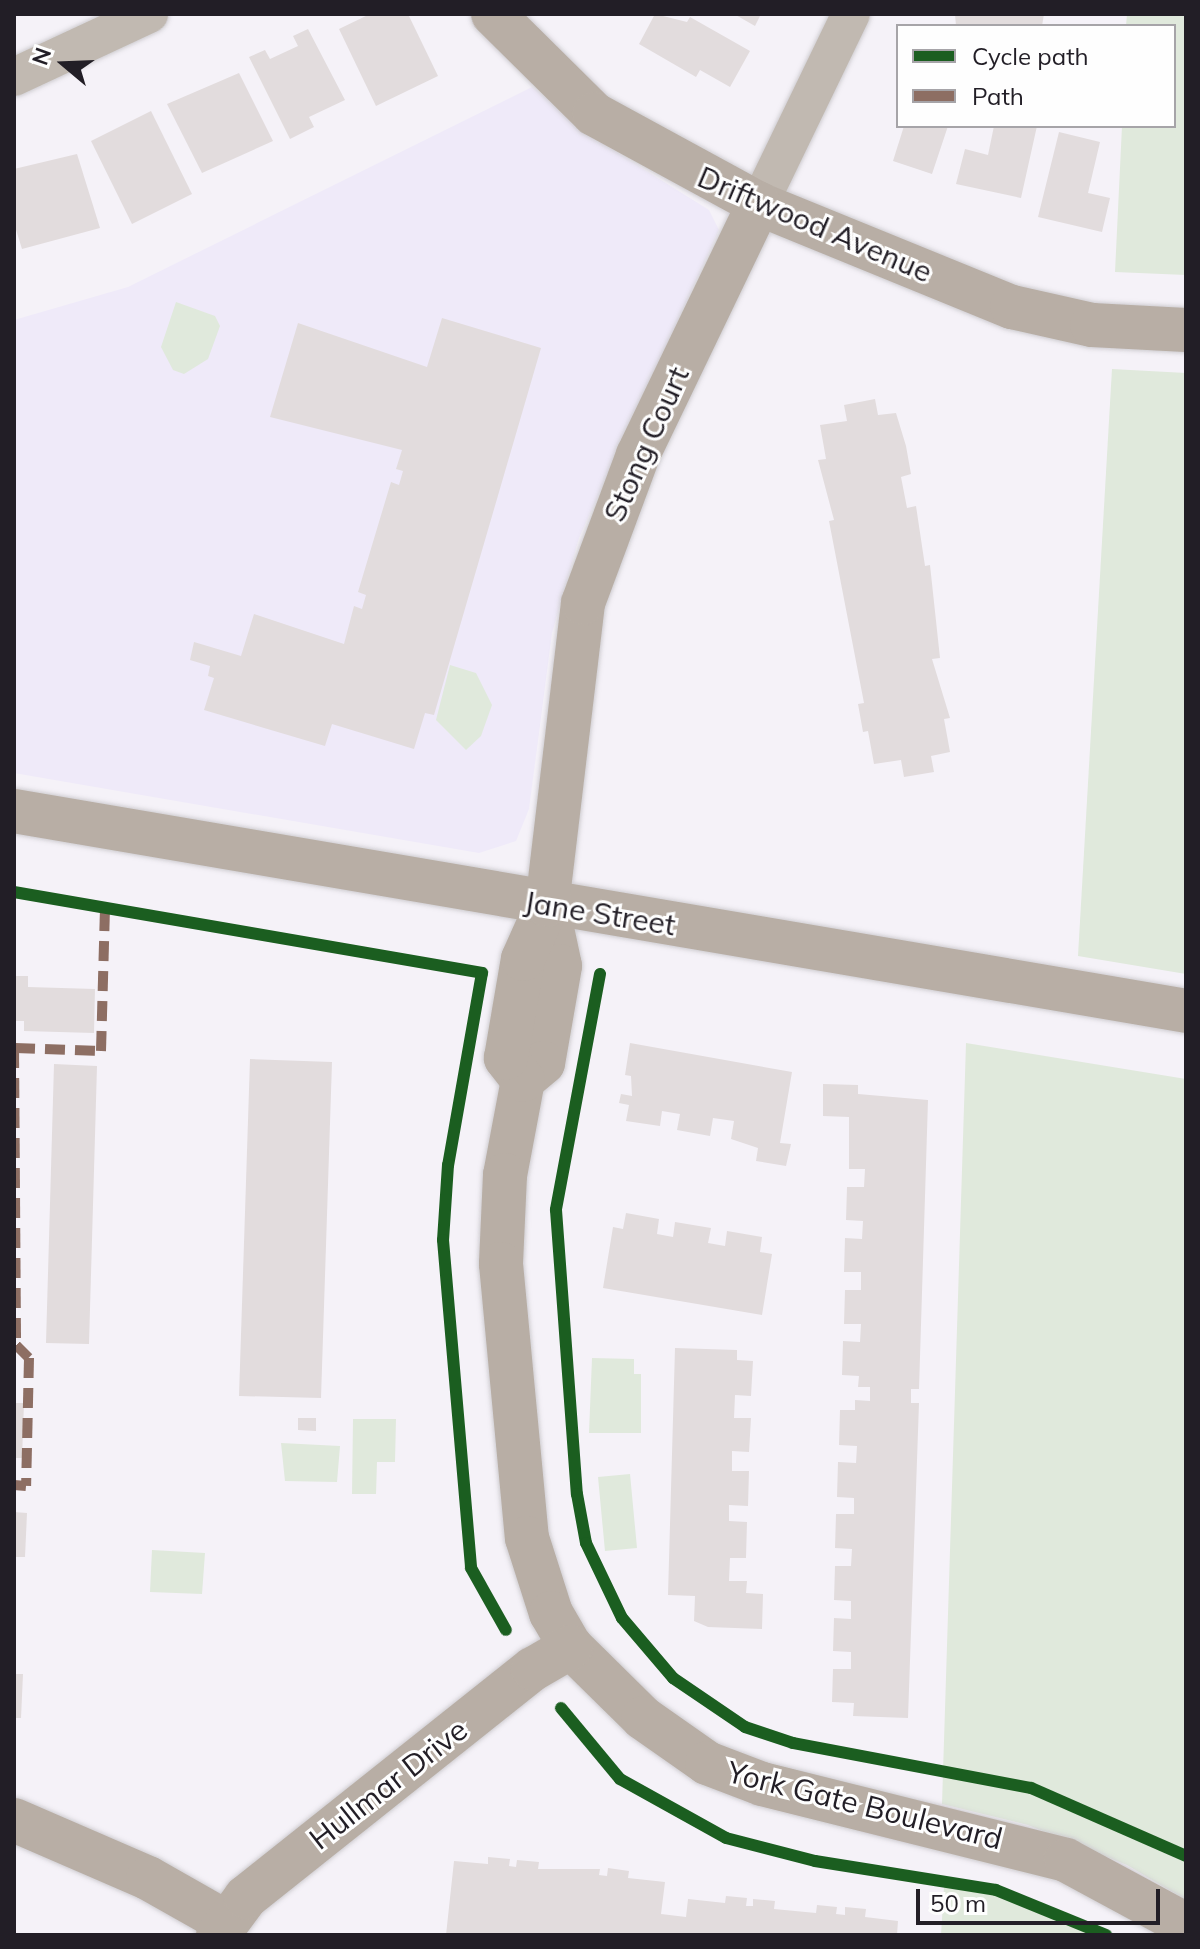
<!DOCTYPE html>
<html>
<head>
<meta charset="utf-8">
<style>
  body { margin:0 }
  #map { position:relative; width:1200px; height:1949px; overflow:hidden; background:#f5f2f8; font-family:Mulish,sans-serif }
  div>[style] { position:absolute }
  .education>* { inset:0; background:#efeaf9 }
  .green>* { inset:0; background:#e0e9dc }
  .building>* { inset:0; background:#e2dcdd }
  .roads { filter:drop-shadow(0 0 2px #cfcdd1) drop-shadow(0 0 2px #cfcdd1) }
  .street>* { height:38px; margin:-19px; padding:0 19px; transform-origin:19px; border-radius:19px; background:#c1b9b1 }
  .secondary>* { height:44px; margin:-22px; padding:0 22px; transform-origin:22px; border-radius:22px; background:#b8aea5 }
  .quiet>* { height:10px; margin-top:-5px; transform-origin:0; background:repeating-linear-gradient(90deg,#8d6e63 0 20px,transparent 0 30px) }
  .cycleway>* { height:12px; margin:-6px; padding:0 6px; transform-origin:6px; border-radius:6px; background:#1b5e20 }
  span { translate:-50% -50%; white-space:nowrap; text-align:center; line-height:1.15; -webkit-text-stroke:6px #fefefe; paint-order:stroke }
  .street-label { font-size:30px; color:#221e26 }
  .frame { position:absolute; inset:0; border:16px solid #221e26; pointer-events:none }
  .legend { position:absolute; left:896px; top:24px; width:280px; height:104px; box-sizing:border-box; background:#fefefe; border:2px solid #a6a4a8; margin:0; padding:10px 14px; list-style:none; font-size:24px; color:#221e26 }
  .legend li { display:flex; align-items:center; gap:16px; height:40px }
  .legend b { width:40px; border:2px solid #a6a4a8 }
  .north { position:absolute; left:24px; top:24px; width:80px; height:80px; -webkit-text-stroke:6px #fefefe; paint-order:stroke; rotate:289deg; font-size:22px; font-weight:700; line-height:32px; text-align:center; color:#221e26 }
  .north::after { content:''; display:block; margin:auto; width:28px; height:36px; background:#221e26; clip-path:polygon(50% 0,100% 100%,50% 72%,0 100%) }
  .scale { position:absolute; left:916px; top:1889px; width:244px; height:36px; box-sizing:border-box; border:4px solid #221e26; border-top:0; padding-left:10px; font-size:24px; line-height:28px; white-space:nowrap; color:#221e26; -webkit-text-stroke:6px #fefefe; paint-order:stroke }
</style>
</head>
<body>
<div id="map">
  <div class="education">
    <div style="clip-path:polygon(532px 87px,605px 145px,709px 210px,719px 230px,579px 538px,552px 633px,529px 809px,516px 841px,479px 853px,14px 773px,14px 320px,128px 287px)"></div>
  </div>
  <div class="green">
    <div style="clip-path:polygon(1127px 14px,1186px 14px,1186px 275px,1115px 272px,1122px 126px,1174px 126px,1174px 26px,1126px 26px)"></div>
    <div style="clip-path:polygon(176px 302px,215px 316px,220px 326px,208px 359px,184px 374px,173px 370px,161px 347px)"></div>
    <div style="clip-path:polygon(1112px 369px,1186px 373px,1186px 974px,1078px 956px)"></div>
    <div style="clip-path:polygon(450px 665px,476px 673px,492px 705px,481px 736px,466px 750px,436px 720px)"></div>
    <div style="clip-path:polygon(966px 1043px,1186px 1079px,1186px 1900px,1127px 1865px,1028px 1825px,942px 1804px)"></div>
    <div style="clip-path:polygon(592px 1358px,634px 1359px,634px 1374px,641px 1374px,641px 1433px,589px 1433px)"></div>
    <div style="clip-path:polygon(353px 1419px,396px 1419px,395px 1462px,377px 1462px,376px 1494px,352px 1494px)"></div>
    <div style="clip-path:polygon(281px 1443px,340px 1446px,337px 1482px,285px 1481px)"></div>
    <div style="clip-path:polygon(630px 1474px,637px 1548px,605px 1551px,598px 1477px)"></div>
    <div style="clip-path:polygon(152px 1550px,205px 1553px,202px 1594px,150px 1592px)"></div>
    <div style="clip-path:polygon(944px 1887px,1005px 1897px,1097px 1935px,941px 1935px)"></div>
  </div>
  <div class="building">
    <div style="clip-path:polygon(370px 14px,408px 14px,438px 76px,376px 106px,339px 29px)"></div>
    <div style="clip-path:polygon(655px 14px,687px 22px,690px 17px,750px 51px,730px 87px,700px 70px,696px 77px,639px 44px)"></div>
    <div style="clip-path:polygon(734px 14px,761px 14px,755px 26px)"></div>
    <div style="clip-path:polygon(955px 14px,1044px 14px,1042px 26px,956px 26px)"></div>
    <div style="clip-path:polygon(308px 29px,345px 100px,309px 117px,314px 127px,290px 139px,249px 57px,265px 50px,270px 59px,298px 46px,293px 36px)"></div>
    <div style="clip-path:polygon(239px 73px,273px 141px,202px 173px,167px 104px)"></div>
    <div style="clip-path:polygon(151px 111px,192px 194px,132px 224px,91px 141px)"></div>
    <div style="clip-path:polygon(904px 126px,948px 126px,932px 174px,893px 161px)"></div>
    <div style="clip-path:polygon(994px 126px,1037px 126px,1021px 198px,956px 184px,965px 149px,988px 155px)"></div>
    <div style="clip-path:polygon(1059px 132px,1100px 142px,1088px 193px,1110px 198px,1102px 232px,1038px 217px)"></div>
    <div style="clip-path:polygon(77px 154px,100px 228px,22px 249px,14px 223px,14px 169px)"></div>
    <div style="clip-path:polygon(442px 318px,541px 348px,434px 715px,425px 713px,414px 749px,332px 724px,325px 746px,204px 710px,214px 678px,208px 676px,210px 666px,190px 660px,194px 642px,241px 656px,254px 614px,344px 644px,354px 606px,362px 609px,366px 595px,358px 592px,391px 482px,399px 485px,403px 471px,396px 469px,402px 450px,270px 417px,298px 323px,427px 367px)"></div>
    <div style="clip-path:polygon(875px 399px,878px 415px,896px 413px,906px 446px,911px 474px,901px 477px,907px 508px,916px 506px,925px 566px,930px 565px,940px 658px,932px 659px,950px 718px,944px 719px,950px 752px,931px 756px,934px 772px,904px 777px,901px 760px,874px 764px,868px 731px,863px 732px,858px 704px,864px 703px,829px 521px,834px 520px,818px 460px,826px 459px,820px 425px,847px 421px,844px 405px)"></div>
    <div style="clip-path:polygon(14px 976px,28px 976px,28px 987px,95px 989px,94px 1033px,24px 1031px,24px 1021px,14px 1021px)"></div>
    <div style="clip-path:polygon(630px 1043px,792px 1072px,780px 1143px,791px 1144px,786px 1166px,756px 1161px,758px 1148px,731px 1139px,734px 1121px,713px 1118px,710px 1136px,677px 1130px,680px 1114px,662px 1111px,660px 1126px,626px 1121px,629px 1105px,619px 1103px,621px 1094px,632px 1096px,631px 1076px,625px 1075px)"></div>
    <div style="clip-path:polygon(250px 1059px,332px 1062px,321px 1398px,239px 1396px)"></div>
    <div style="clip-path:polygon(54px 1064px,97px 1066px,89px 1344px,46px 1343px)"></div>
    <div style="clip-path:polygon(823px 1084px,858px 1085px,858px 1094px,928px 1100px,919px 1389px,911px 1389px,911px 1403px,919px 1403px,908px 1718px,853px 1716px,854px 1703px,832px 1702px,833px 1669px,851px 1669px,851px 1652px,833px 1651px,834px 1618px,851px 1619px,851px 1601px,834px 1600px,835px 1566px,851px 1566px,852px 1549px,835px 1548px,836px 1514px,854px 1514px,854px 1498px,837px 1497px,838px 1462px,856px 1463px,857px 1446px,839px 1445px,840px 1410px,855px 1410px,855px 1400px,870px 1401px,870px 1387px,858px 1387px,859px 1376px,842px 1375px,843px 1341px,860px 1342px,861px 1324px,844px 1324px,845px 1290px,861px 1290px,861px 1272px,844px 1272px,845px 1238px,862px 1239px,863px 1221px,846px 1220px,847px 1187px,864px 1187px,865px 1169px,849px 1169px,849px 1117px,823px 1116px)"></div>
    <div style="clip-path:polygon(626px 1213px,659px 1219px,657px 1234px,673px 1237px,675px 1222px,711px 1228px,708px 1243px,725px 1246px,727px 1231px,762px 1237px,760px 1252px,772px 1254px,762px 1315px,603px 1288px,613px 1227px,623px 1229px)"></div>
    <div style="clip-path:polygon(675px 1348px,737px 1350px,737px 1360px,753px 1361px,751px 1396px,735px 1395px,734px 1418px,751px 1418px,749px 1452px,732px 1451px,732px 1471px,749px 1471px,748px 1506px,729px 1505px,729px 1521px,747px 1522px,746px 1558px,730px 1558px,729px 1581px,747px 1581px,746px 1593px,763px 1594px,762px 1629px,708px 1627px,694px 1621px,695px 1596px,668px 1595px)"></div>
    <div style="clip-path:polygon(14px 1403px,24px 1403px,22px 1458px,14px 1458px)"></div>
    <div style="clip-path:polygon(298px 1418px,316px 1418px,316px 1431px,298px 1430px)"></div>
    <div style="clip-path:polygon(14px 1512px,27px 1513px,25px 1557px,14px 1557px)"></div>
    <div style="clip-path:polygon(14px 1674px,23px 1674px,21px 1718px,14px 1718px)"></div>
    <div style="clip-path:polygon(488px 1857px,510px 1859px,509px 1866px,516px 1867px,517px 1860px,539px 1862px,538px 1869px,600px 1869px,599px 1875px,607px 1876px,608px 1868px,629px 1871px,628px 1878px,665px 1882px,661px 1914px,686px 1917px,688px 1899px,725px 1903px,726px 1896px,747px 1898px,746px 1906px,753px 1906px,753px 1899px,775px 1901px,774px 1909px,816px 1913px,817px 1905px,837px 1907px,836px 1914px,845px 1915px,845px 1907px,866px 1909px,865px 1917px,898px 1921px,897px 1935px,446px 1935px,454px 1861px,488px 1864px)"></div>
  </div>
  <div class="roads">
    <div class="street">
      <div style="left:14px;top:77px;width:149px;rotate:-25deg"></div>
      <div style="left:759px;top:204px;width:211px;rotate:-64.2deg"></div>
    </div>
    <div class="secondary">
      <div style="left:493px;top:14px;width:142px;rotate:44.7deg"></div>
      <div style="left:594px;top:114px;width:188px;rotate:28.6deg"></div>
      <div style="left:759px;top:204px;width:273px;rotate:22.2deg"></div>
      <div style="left:1012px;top:307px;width:82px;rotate:12.7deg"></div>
      <div style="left:1092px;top:325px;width:94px;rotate:3deg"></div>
      <div style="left:14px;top:811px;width:1189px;rotate:9.68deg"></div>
      <div style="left:547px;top:905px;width:62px;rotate:78deg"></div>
      <div style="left:560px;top:966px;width:98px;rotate:99.9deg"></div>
      <div style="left:543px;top:1063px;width:26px;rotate:140deg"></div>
      <div style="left:523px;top:1080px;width:97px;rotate:100.7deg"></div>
      <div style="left:505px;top:1175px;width:89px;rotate:92.6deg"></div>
      <div style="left:501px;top:1264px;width:275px;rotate:84.6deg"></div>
      <div style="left:527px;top:1538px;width:79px;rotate:72.3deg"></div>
      <div style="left:551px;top:1613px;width:39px;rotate:60deg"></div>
      <div style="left:571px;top:1647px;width:101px;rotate:44.6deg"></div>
      <div style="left:643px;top:1718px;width:78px;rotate:35.1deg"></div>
      <div style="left:707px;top:1763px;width:59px;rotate:20.9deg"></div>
      <div style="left:762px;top:1784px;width:313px;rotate:14deg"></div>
      <div style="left:1066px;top:1860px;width:136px;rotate:28.4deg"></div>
      <div style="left:523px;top:1080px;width:28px;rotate:-128deg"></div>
      <div style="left:506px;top:1058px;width:100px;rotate:-80.3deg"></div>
      <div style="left:523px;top:959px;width:59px;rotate:-66deg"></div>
      <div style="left:547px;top:905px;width:304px;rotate:-83.2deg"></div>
      <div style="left:583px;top:603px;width:158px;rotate:-69.6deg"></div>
      <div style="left:638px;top:455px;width:279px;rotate:-64.3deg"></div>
      <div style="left:14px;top:1820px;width:146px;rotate:23.4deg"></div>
      <div style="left:148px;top:1878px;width:87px;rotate:29.5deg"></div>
      <div style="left:218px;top:1935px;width:47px;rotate:-53.6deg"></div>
      <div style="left:246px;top:1897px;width:367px;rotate:-38.5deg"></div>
      <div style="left:533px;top:1669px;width:44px;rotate:-30.1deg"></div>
    </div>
  </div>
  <div class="quiet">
    <div style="left:14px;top:1048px;width:297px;rotate:89.6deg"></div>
    <div style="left:16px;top:1345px;width:18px;rotate:45deg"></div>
    <div style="left:29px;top:1358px;width:128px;rotate:91.3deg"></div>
    <div style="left:26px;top:1486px;width:12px;rotate:-175deg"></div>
    <div style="left:15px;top:1048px;width:86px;rotate:2deg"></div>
    <div style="left:101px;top:1051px;width:143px;rotate:-88.4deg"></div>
  </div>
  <div class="cycleway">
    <div style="left:14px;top:892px;width:475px;rotate:9.8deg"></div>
    <div style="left:482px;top:973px;width:195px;rotate:100deg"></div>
    <div style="left:448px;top:1165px;width:75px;rotate:93.8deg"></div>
    <div style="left:443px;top:1240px;width:329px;rotate:85.1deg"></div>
    <div style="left:471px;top:1568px;width:71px;rotate:60.6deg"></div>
    <div style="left:600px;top:974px;width:240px;rotate:100.6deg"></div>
    <div style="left:556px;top:1210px;width:285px;rotate:85.8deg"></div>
    <div style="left:577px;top:1494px;width:50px;rotate:79.6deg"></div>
    <div style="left:586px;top:1543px;width:83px;rotate:64.4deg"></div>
    <div style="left:622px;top:1618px;width:79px;rotate:49.6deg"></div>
    <div style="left:673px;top:1678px;width:87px;rotate:34.2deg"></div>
    <div style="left:745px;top:1727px;width:51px;rotate:18.4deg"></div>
    <div style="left:793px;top:1743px;width:242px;rotate:10.7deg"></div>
    <div style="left:1031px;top:1788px;width:169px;rotate:23.7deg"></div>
    <div style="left:561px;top:1708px;width:92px;rotate:50.3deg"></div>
    <div style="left:620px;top:1779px;width:121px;rotate:29.1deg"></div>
    <div style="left:726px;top:1838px;width:92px;rotate:14.5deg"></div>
    <div style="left:815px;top:1861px;width:183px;rotate:9.1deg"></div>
    <div style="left:996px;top:1890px;width:119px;rotate:22.2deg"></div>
  </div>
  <div class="street-label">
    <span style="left:815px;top:224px;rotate:23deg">Driftwood Avenue</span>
    <span style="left:646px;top:444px;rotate:-66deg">Stong Court</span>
    <span style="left:600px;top:913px;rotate:9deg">Jane Street</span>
    <span style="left:388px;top:1784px;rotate:-38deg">Hullmar Drive</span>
    <span style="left:865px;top:1805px;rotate:14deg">York Gate Boulevard</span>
  </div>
  <div class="frame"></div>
  <ul class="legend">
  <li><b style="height:10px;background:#1b5e20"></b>Cycle path</li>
  <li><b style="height:10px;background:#8d6e63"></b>Path</li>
  </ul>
  <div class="north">N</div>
  <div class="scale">50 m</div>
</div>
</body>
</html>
